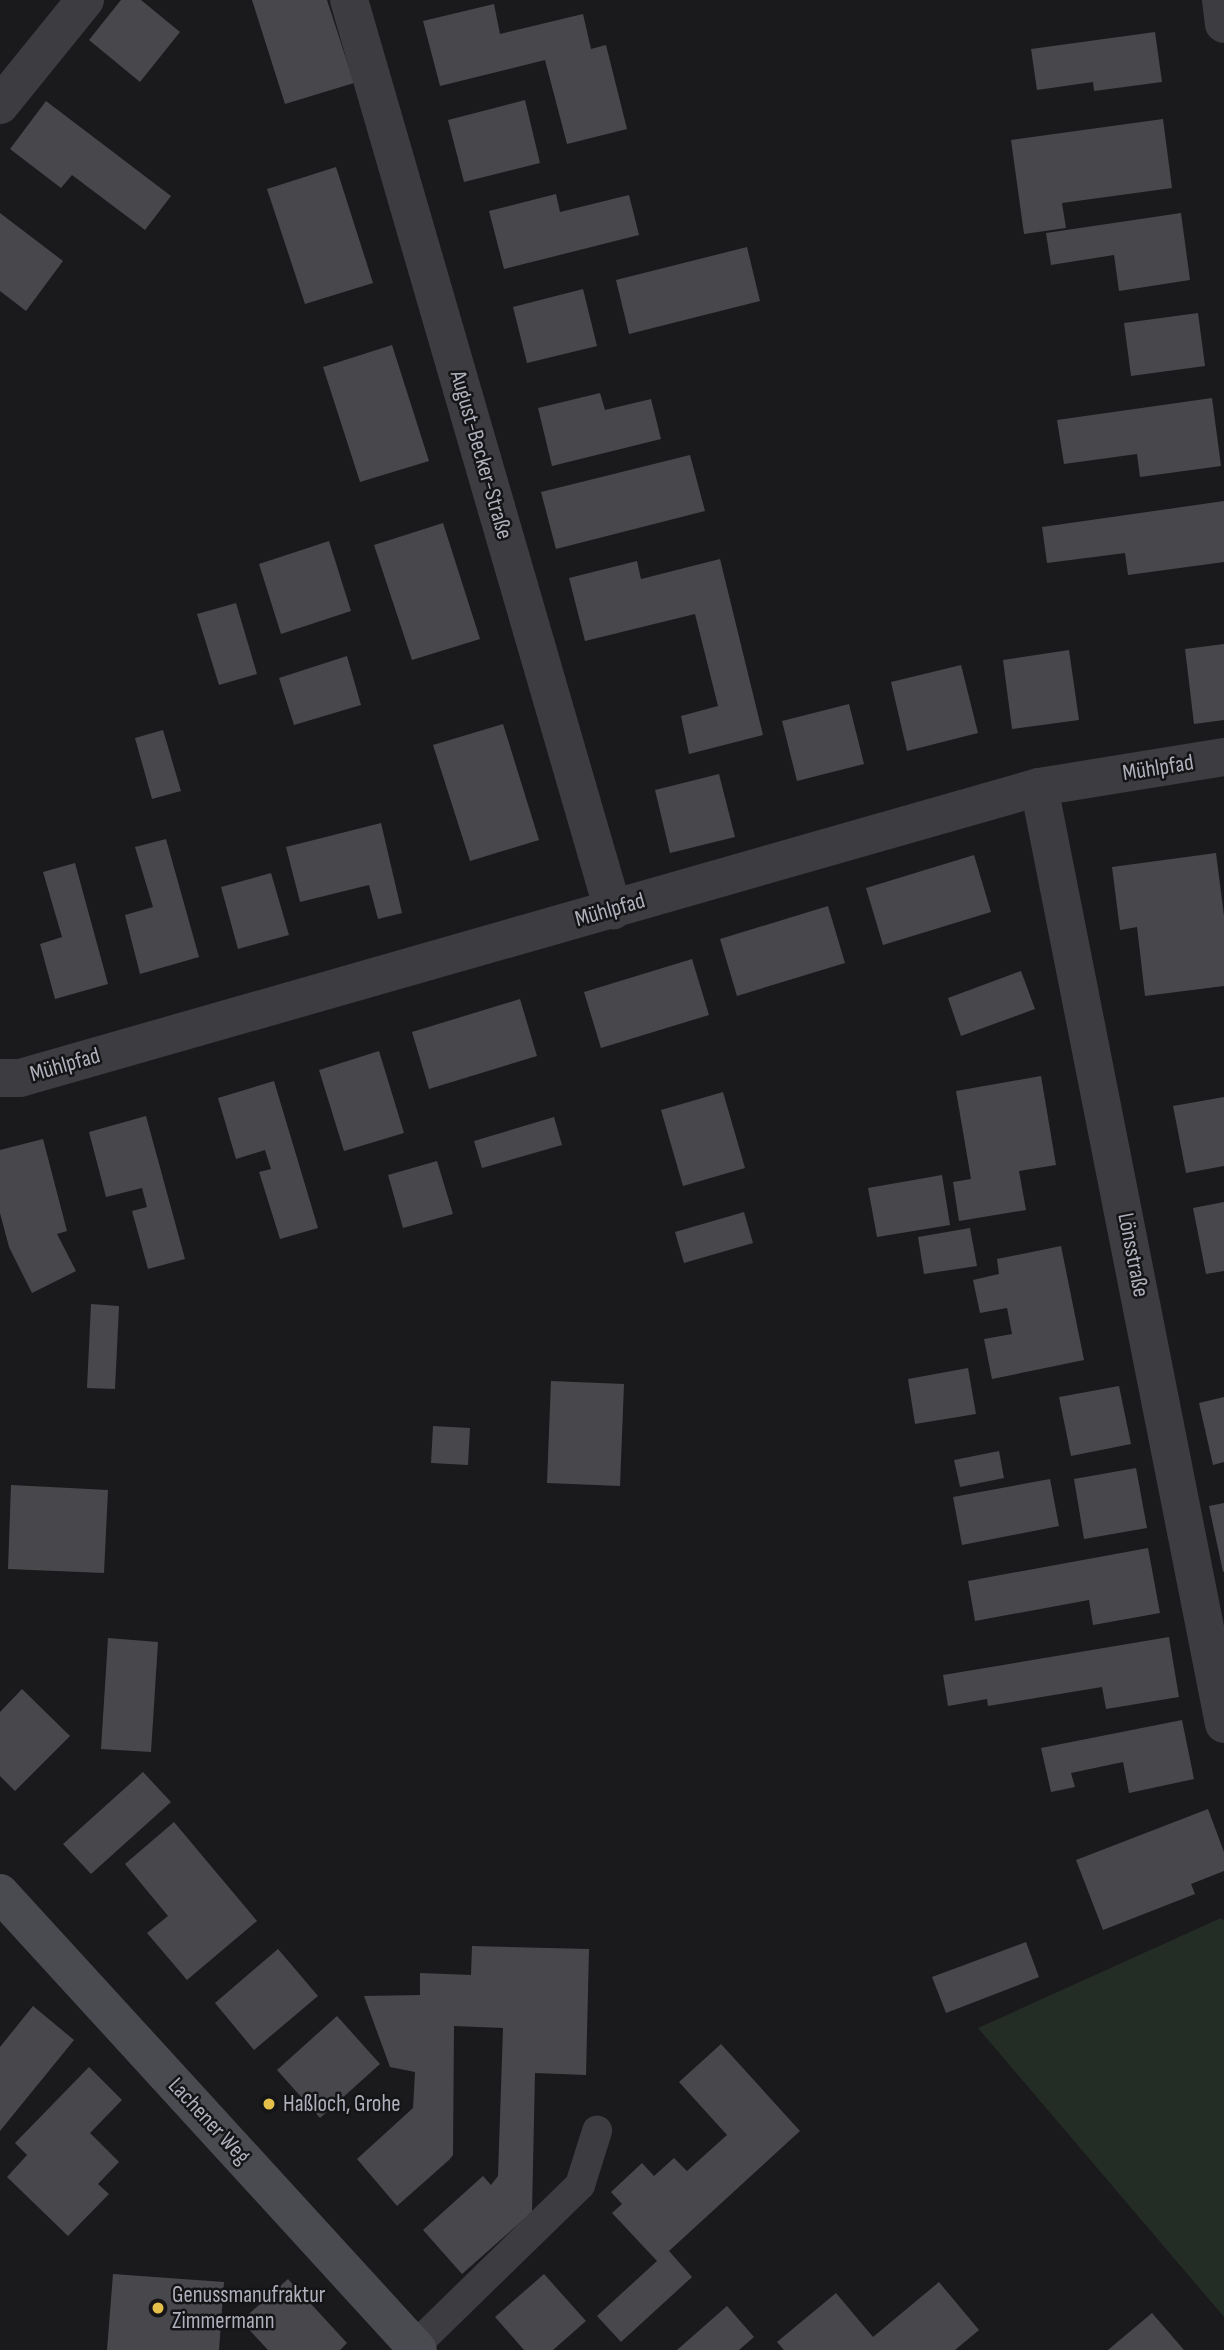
<!DOCTYPE html>
<html>
<head>
<meta charset="utf-8">
<style>
  body { margin:0 }
  #map { position:relative; width:1224px; height:2350px; overflow:hidden; background:#1a1a1c; font-family:"Sofia Sans Condensed",sans-serif }
  div>[style] { position:absolute }
  .green>* { inset:0; background:#242c26 }
  .building>* { inset:0; background:#48474c }
  .service>* { height:30px; margin:-15px; padding:0 15px; transform-origin:15px; border-radius:15px; background:#3c3c41 }
  .minor>* { height:38px; margin:-19px; padding:0 19px; transform-origin:19px; border-radius:19px; background:#3c3c41 }
  .secondary>* { height:38px; margin:-19px; padding:0 19px; transform-origin:19px; border-radius:19px; background:#4a4b51 }
  .dots>* { width:19px; height:19px; translate:-50% -50%; box-sizing:border-box; border:4px solid #151517; border-radius:50% }
  span { translate:-50% -50%; white-space:nowrap; text-align:center; line-height:1.15; -webkit-text-stroke:5px #151517; paint-order:stroke }
  .street-label { font-size:23px; color:#aeb0bb }
  .poi-label { font-size:23px; color:#aeb0bb }
  .left { translate:0 -50%; text-align:left }
</style>
</head>
<body>
<div id="map">
  <div class="green">
    <div style="clip-path:polygon(1221px 1918px,1224px 1921px,1224px 2317px,978px 2028px)"></div>
  </div>
  <div class="building">
    <div style="clip-path:polygon(121px 0,141px 0,180px 32px,140px 82px,89px 40px)"></div>
    <div style="clip-path:polygon(252px 0,327px 0,354px 83px,285px 104px)"></div>
    <div style="clip-path:polygon(494px 4px,500px 34px,583px 14px,591px 49px,606px 45px,627px 129px,567px 144px,545px 60px,440px 86px,423px 21px)"></div>
    <div style="clip-path:polygon(1155px 32px,1162px 82px,1094px 91px,1093px 82px,1037px 90px,1031px 49px)"></div>
    <div style="clip-path:polygon(525px 100px,540px 163px,464px 182px,448px 120px)"></div>
    <div style="clip-path:polygon(46px 101px,171px 196px,145px 230px,72px 175px,61px 188px,10px 149px)"></div>
    <div style="clip-path:polygon(1163px 119px,1172px 188px,1062px 203px,1066px 228px,1024px 234px,1011px 140px)"></div>
    <div style="clip-path:polygon(336px 167px,373px 283px,305px 304px,267px 189px)"></div>
    <div style="clip-path:polygon(556px 194px,560px 212px,629px 195px,639px 235px,504px 269px,489px 211px)"></div>
    <div style="clip-path:polygon(0 213px,63px 261px,26px 311px,0 291px)"></div>
    <div style="clip-path:polygon(1181px 213px,1190px 280px,1119px 291px,1114px 255px,1051px 265px,1046px 233px)"></div>
    <div style="clip-path:polygon(747px 247px,760px 301px,629px 334px,616px 280px)"></div>
    <div style="clip-path:polygon(583px 289px,597px 346px,527px 363px,513px 307px)"></div>
    <div style="clip-path:polygon(1198px 313px,1205px 366px,1131px 376px,1124px 323px)"></div>
    <div style="clip-path:polygon(392px 345px,429px 461px,360px 482px,323px 367px)"></div>
    <div style="clip-path:polygon(600px 393px,605px 410px,651px 399px,661px 439px,552px 466px,538px 408px)"></div>
    <div style="clip-path:polygon(1212px 398px,1221px 466px,1140px 477px,1137px 454px,1064px 464px,1057px 420px)"></div>
    <div style="clip-path:polygon(690px 455px,705px 511px,556px 549px,541px 492px)"></div>
    <div style="clip-path:polygon(1224px 501px,1224px 562px,1128px 575px,1125px 553px,1047px 563px,1042px 527px)"></div>
    <div style="clip-path:polygon(443px 523px,480px 639px,412px 660px,374px 545px)"></div>
    <div style="clip-path:polygon(329px 541px,351px 611px,281px 634px,259px 564px)"></div>
    <div style="clip-path:polygon(720px 559px,763px 735px,689px 754px,681px 716px,718px 706px,695px 614px,585px 641px,569px 578px,637px 561px,641px 579px)"></div>
    <div style="clip-path:polygon(236px 603px,257px 674px,219px 685px,197px 614px)"></div>
    <div style="clip-path:polygon(1224px 644px,1224px 720px,1194px 724px,1185px 649px)"></div>
    <div style="clip-path:polygon(1069px 650px,1079px 720px,1012px 729px,1003px 660px)"></div>
    <div style="clip-path:polygon(347px 656px,361px 705px,294px 725px,279px 678px)"></div>
    <div style="clip-path:polygon(961px 665px,978px 733px,907px 751px,891px 682px)"></div>
    <div style="clip-path:polygon(849px 704px,864px 764px,797px 781px,782px 721px)"></div>
    <div style="clip-path:polygon(503px 724px,539px 840px,470px 861px,433px 745px)"></div>
    <div style="clip-path:polygon(163px 730px,181px 791px,152px 799px,135px 738px)"></div>
    <div style="clip-path:polygon(719px 774px,735px 837px,670px 853px,655px 790px)"></div>
    <div style="clip-path:polygon(381px 823px,402px 913px,378px 919px,369px 885px,300px 902px,286px 847px)"></div>
    <div style="clip-path:polygon(166px 839px,199px 957px,140px 974px,125px 915px,153px 907px,135px 847px)"></div>
    <div style="clip-path:polygon(1216px 853px,1224px 916px,1224px 986px,1145px 996px,1137px 927px,1120px 930px,1112px 867px)"></div>
    <div style="clip-path:polygon(974px 855px,991px 912px,883px 945px,866px 888px)"></div>
    <div style="clip-path:polygon(75px 863px,108px 984px,55px 999px,40px 944px,62px 937px,43px 872px)"></div>
    <div style="clip-path:polygon(271px 873px,289px 935px,238px 949px,221px 887px)"></div>
    <div style="clip-path:polygon(828px 906px,845px 963px,737px 996px,720px 939px)"></div>
    <div style="clip-path:polygon(692px 959px,709px 1015px,601px 1048px,584px 992px)"></div>
    <div style="clip-path:polygon(1021px 971px,1035px 1009px,961px 1036px,948px 998px)"></div>
    <div style="clip-path:polygon(520px 999px,537px 1056px,429px 1089px,412px 1032px)"></div>
    <div style="clip-path:polygon(379px 1051px,404px 1133px,344px 1151px,319px 1070px)"></div>
    <div style="clip-path:polygon(1041px 1076px,1056px 1165px,1019px 1171px,1026px 1210px,959px 1221px,953px 1182px,971px 1179px,956px 1091px)"></div>
    <div style="clip-path:polygon(274px 1081px,318px 1228px,280px 1239px,259px 1172px,271px 1169px,265px 1150px,236px 1159px,218px 1098px)"></div>
    <div style="clip-path:polygon(723px 1092px,745px 1168px,683px 1186px,661px 1110px)"></div>
    <div style="clip-path:polygon(1224px 1097px,1224px 1166px,1186px 1173px,1173px 1106px)"></div>
    <div style="clip-path:polygon(146px 1116px,185px 1259px,148px 1269px,132px 1211px,147px 1207px,142px 1188px,106px 1197px,89px 1132px)"></div>
    <div style="clip-path:polygon(554px 1117px,562px 1145px,482px 1168px,474px 1141px)"></div>
    <div style="clip-path:polygon(43px 1139px,67px 1231px,57px 1234px,76px 1271px,32px 1293px,9px 1247px,0 1213px,0 1150px)"></div>
    <div style="clip-path:polygon(437px 1161px,453px 1214px,403px 1228px,388px 1175px)"></div>
    <div style="clip-path:polygon(942px 1175px,950px 1225px,877px 1237px,868px 1188px)"></div>
    <div style="clip-path:polygon(1224px 1202px,1224px 1271px,1206px 1274px,1193px 1208px)"></div>
    <div style="clip-path:polygon(744px 1212px,753px 1243px,684px 1263px,675px 1232px)"></div>
    <div style="clip-path:polygon(970px 1228px,977px 1266px,924px 1274px,918px 1237px)"></div>
    <div style="clip-path:polygon(1061px 1246px,1084px 1360px,992px 1379px,984px 1339px,1012px 1334px,1007px 1308px,980px 1313px,973px 1280px,999px 1274px,997px 1259px)"></div>
    <div style="clip-path:polygon(91px 1304px,119px 1306px,115px 1389px,87px 1388px)"></div>
    <div style="clip-path:polygon(968px 1368px,976px 1414px,915px 1424px,908px 1379px)"></div>
    <div style="clip-path:polygon(551px 1381px,624px 1384px,620px 1486px,547px 1483px)"></div>
    <div style="clip-path:polygon(1119px 1386px,1131px 1444px,1071px 1456px,1059px 1397px)"></div>
    <div style="clip-path:polygon(1224px 1397px,1224px 1462px,1213px 1465px,1199px 1403px)"></div>
    <div style="clip-path:polygon(433px 1426px,470px 1428px,468px 1465px,431px 1463px)"></div>
    <div style="clip-path:polygon(999px 1451px,1004px 1478px,960px 1487px,954px 1460px)"></div>
    <div style="clip-path:polygon(1136px 1468px,1147px 1528px,1084px 1539px,1074px 1479px)"></div>
    <div style="clip-path:polygon(1050px 1479px,1059px 1526px,962px 1545px,953px 1497px)"></div>
    <div style="clip-path:polygon(11px 1485px,108px 1490px,104px 1573px,8px 1569px)"></div>
    <div style="clip-path:polygon(1224px 1503px,1224px 1571px,1223px 1572px,1209px 1506px)"></div>
    <div style="clip-path:polygon(1148px 1548px,1160px 1613px,1093px 1625px,1089px 1600px,975px 1621px,968px 1581px)"></div>
    <div style="clip-path:polygon(1169px 1637px,1179px 1697px,1106px 1709px,1102px 1687px,988px 1706px,987px 1699px,948px 1706px,943px 1675px)"></div>
    <div style="clip-path:polygon(108px 1638px,158px 1642px,151px 1752px,101px 1749px)"></div>
    <div style="clip-path:polygon(22px 1689px,70px 1736px,15px 1791px,0 1776px,0 1712px)"></div>
    <div style="clip-path:polygon(1182px 1720px,1194px 1779px,1129px 1793px,1123px 1762px,1071px 1773px,1075px 1787px,1051px 1792px,1041px 1748px)"></div>
    <div style="clip-path:polygon(143px 1772px,171px 1802px,91px 1874px,63px 1844px)"></div>
    <div style="clip-path:polygon(1208px 1809px,1224px 1852px,1224px 1871px,1191px 1884px,1195px 1894px,1103px 1930px,1076px 1860px)"></div>
    <div style="clip-path:polygon(174px 1822px,257px 1921px,187px 1980px,147px 1933px,168px 1916px,125px 1864px)"></div>
    <div style="clip-path:polygon(1026px 1942px,1039px 1977px,946px 2013px,932px 1977px)"></div>
    <div style="clip-path:polygon(472px 1946px,589px 1949px,586px 2075px,535px 2073px,532px 2212px,462px 2274px,423px 2230px,483px 2176px,491px 2185px,498px 2176px,503px 2028px,454px 2026px,453px 2155px,449px 2160px,397px 2206px,357px 2159px,413px 2108px,415px 2072px,390px 2067px,364px 1996px,420px 1995px,420px 1973px,471px 1975px)"></div>
    <div style="clip-path:polygon(278px 1949px,318px 1996px,254px 2050px,215px 2003px)"></div>
    <div style="clip-path:polygon(33px 2006px,74px 2040px,0 2131px,0 2047px)"></div>
    <div style="clip-path:polygon(337px 2016px,380px 2064px,320px 2118px,277px 2070px)"></div>
    <div style="clip-path:polygon(721px 2044px,800px 2131px,669px 2251px,692px 2277px,621px 2342px,597px 2316px,657px 2261px,612px 2213px,622px 2204px,611px 2192px,642px 2163px,654px 2176px,674px 2158px,687px 2171px,727px 2135px,679px 2082px)"></div>
    <div style="clip-path:polygon(89px 2067px,122px 2100px,90px 2133px,119px 2162px,98px 2184px,109px 2194px,68px 2236px,7px 2177px,27px 2155px,15px 2143px)"></div>
    <div style="clip-path:polygon(113px 2274px,224px 2282px,219px 2350px,107px 2350px)"></div>
    <div style="clip-path:polygon(544px 2274px,586px 2321px,553px 2350px,524px 2350px,495px 2317px)"></div>
    <div style="clip-path:polygon(288px 2279px,347px 2343px,340px 2350px,268px 2350px,241px 2321px)"></div>
    <div style="clip-path:polygon(939px 2282px,979px 2330px,955px 2350px,784px 2350px,777px 2342px,836px 2293px,873px 2337px)"></div>
    <div style="clip-path:polygon(727px 2306px,754px 2337px,739px 2350px,677px 2350px)"></div>
    <div style="clip-path:polygon(1152px 2313px,1184px 2350px,1108px 2350px)"></div>
  </div>
  <div class="service">
    <div style="left:415px;top:2346px;width:231px;rotate:-44.3deg"></div>
    <div style="left:580px;top:2185px;width:57px;rotate:-72.5deg"></div>
  </div>
  <div class="minor">
    <div style="left:349px;top:0;width:948px;rotate:73.82deg"></div>
    <div style="left:1221px;top:0;width:24px;rotate:83deg"></div>
    <div style="left:0;top:105px;width:135px;rotate:-51deg"></div>
    <div style="left:1039px;top:787px;width:955px;rotate:78.83deg"></div>
    <div style="left:0;top:1078px;width:20px"></div>
    <div style="left:20px;top:1078px;width:1060px;rotate:-15.94deg"></div>
    <div style="left:1039px;top:787px;width:187px;rotate:-9.2deg"></div>
  </div>
  <div class="secondary">
    <div style="left:0;top:1893px;width:619px;rotate:47.55deg"></div>
  </div>
  <div class="dots">
    <div style="left:269px;top:2104px;background:#e4c04b"></div>
    <div style="left:158px;top:2308px;background:#e4c04b"></div>
  </div>
  <div class="street-label">
    <span style="left:481px;top:455px;rotate:74deg">August-Becker-Straße</span>
    <span style="left:1158px;top:768px;rotate:-9deg">Mühlpfad</span>
    <span style="left:610px;top:910px;rotate:-16deg">Mühlpfad</span>
    <span style="left:65px;top:1065px;rotate:-16deg">Mühlpfad</span>
    <span style="left:1133px;top:1255px;rotate:79deg">Lönsstraße</span>
    <span style="left:209px;top:2121px;rotate:47deg">Lachener Weg</span>
  </div>
  <div class="poi-label">
    <span class="left" style="left:283px;top:2104px">Haßloch, Grohe</span>
    <span class="left" style="left:172px;top:2308px">Genussmanufraktur<br>Zimmermann</span>
  </div>
</div>
</body>
</html>
